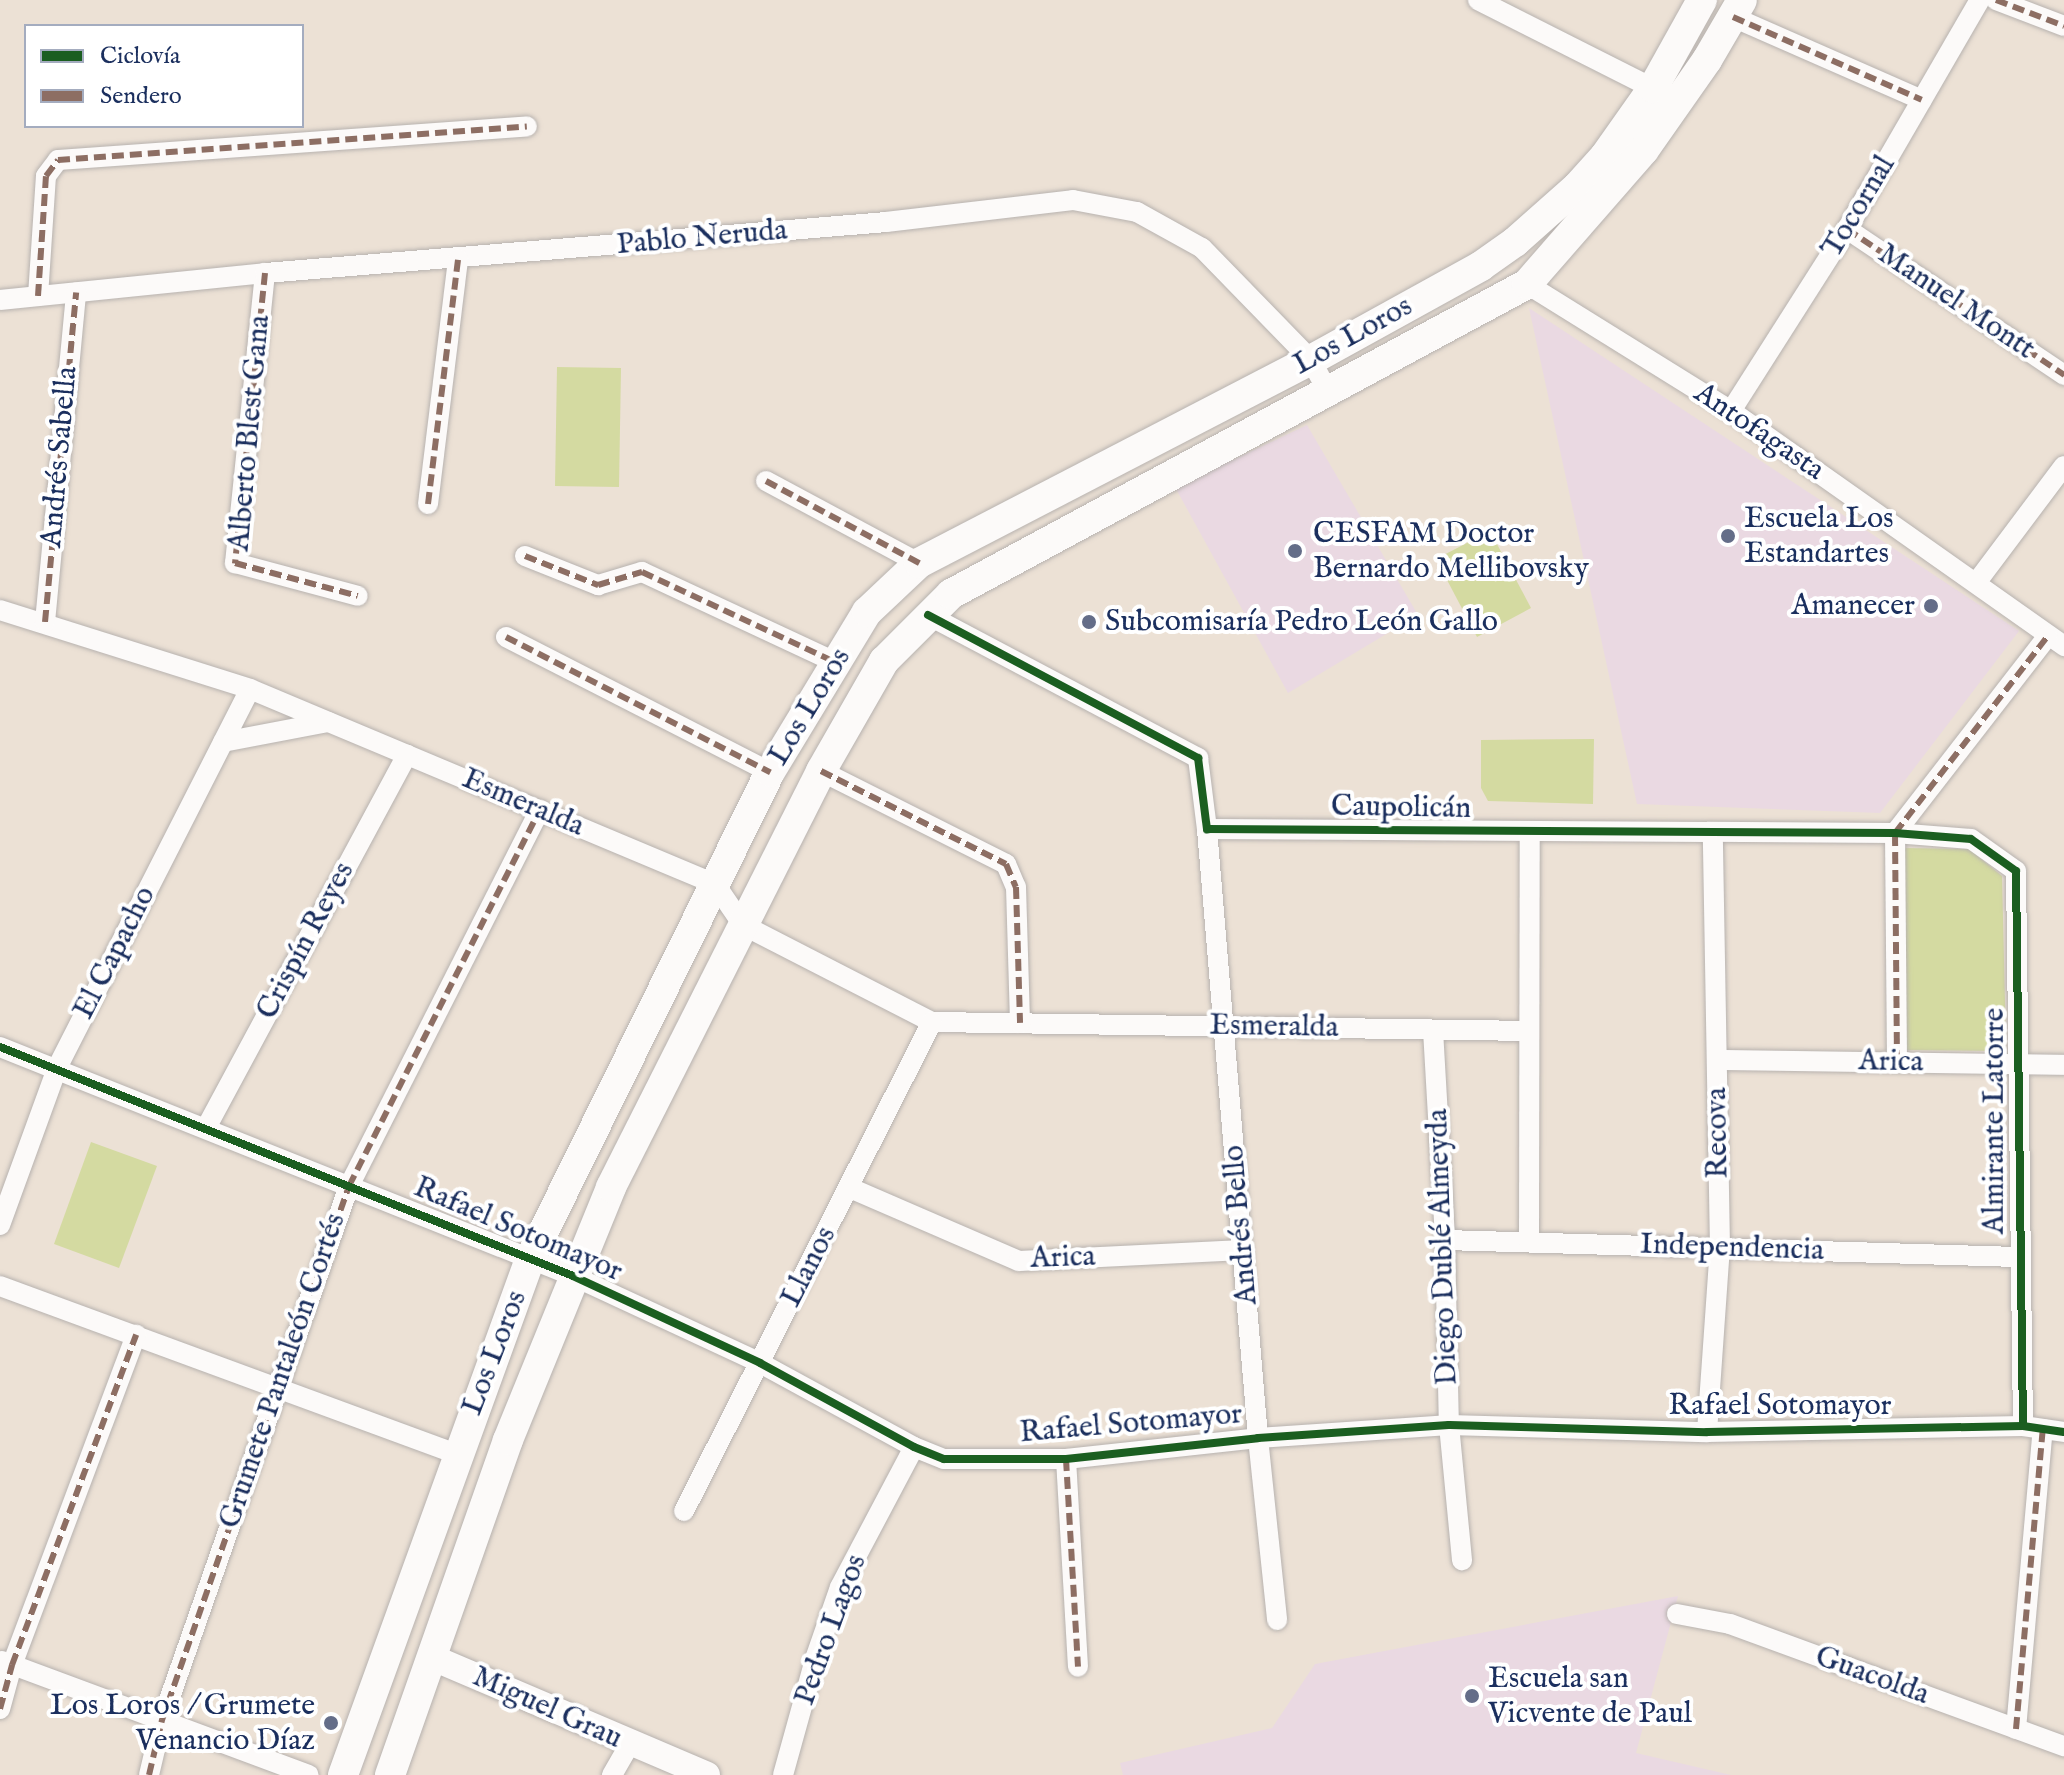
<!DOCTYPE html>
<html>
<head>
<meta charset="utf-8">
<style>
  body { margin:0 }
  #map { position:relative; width:2064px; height:1775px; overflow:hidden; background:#ece1d5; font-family:"IM FELL English",serif }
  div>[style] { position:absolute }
  .built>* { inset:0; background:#ead9e2 }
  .green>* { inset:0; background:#d4daa1 }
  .roads { filter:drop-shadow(0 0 2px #b7b2af) drop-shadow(0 0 2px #b7b2af) }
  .minor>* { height:20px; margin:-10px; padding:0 10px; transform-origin:10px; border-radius:10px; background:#fcfaf9 }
  .tertiary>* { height:26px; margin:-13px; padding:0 13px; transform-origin:13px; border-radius:13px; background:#fcfaf9 }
  .secondary>* { height:30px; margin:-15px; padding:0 15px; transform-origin:15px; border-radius:15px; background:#fcfaf9 }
  .quiet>* { height:6px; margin-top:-3px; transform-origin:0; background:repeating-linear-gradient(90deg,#8d6e63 0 12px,transparent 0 18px) }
  .cycleway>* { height:8px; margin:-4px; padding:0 4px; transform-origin:4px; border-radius:4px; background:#1b5e20 }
  .dots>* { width:22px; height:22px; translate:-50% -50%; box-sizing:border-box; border:4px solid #fff; border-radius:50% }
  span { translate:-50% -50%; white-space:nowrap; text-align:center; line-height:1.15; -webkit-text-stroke:8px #fff; paint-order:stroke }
  .street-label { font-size:30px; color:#1b2f5e }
  .poi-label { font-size:30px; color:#1b2f5e }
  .left { translate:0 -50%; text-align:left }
  .right { translate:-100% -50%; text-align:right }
  .legend { position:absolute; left:24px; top:24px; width:280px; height:104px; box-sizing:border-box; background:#fff; border:2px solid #a4acbf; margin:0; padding:10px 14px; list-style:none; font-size:24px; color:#1b2f5e }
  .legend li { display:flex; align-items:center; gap:16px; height:40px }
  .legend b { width:40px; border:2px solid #a4acbf }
</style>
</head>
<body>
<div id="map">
  <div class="built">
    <div style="clip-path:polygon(1529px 308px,2019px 631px,1880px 813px,1637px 804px)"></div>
    <div style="clip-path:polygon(1307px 425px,1418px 615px,1288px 693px,1175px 487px)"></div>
    <div style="clip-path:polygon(1678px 1596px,1636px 1753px,1731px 1775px,1123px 1775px,1120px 1763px,1272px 1728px,1315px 1664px)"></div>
  </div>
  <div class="green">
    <div style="clip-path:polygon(557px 367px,621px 368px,619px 487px,555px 486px)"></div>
    <div style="clip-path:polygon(1490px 531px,1531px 608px,1477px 637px,1436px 559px)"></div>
    <div style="clip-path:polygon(1594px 739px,1593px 804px,1488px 801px,1481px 788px,1481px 740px)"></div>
    <div style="clip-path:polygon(1903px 848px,1969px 849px,2002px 876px,2006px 1043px,2000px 1051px,1903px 1050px)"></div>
    <div style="clip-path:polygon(91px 1142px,157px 1166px,119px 1268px,54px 1244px)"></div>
  </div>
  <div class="roads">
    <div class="minor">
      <div style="left:1478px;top:0;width:208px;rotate:26.8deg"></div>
      <div style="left:1996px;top:0;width:73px;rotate:20.9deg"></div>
      <div style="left:1733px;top:17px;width:206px;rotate:23.7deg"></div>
      <div style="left:1847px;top:229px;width:262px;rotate:33.9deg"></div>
      <div style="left:265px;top:273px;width:292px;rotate:95.9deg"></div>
      <div style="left:235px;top:563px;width:127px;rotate:15deg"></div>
      <div style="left:1527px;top:284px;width:240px;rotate:31.9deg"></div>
      <div style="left:1731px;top:411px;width:408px;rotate:35.2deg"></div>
      <div style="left:38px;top:296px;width:120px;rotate:-86.2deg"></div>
      <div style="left:46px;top:176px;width:20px;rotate:-53deg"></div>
      <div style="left:58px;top:160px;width:470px;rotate:-4.1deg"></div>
      <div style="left:0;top:300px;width:266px;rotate:-5.8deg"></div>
      <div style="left:265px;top:273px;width:623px;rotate:-4.69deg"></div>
      <div style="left:886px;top:222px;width:188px;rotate:-6.7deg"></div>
      <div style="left:1073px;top:200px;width:65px;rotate:10.6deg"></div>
      <div style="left:1137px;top:212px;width:74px;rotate:29deg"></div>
      <div style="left:1202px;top:248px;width:156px;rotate:45.8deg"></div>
      <div style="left:1311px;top:360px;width:36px;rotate:62deg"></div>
      <div style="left:1731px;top:411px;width:216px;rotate:-57.5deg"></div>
      <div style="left:1847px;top:229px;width:265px;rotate:-59.9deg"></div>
      <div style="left:766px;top:481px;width:174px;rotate:28.2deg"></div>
      <div style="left:428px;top:504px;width:247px;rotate:-83deg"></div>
      <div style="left:525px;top:556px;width:79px;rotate:21.7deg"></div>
      <div style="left:598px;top:585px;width:46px;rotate:-16.5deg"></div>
      <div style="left:642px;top:572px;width:215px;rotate:25deg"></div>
      <div style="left:1976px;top:583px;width:146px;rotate:-53.1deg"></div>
      <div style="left:0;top:610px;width:262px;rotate:17.5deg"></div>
      <div style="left:250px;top:689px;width:504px;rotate:22.75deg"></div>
      <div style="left:715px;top:884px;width:50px;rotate:55.7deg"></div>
      <div style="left:743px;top:925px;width:212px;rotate:27.2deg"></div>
      <div style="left:932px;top:1022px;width:597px;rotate:0.86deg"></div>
      <div style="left:928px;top:615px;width:306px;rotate:27.9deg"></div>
      <div style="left:1198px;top:758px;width:72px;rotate:82.8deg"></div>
      <div style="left:1207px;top:829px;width:688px;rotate:0.33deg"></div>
      <div style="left:1895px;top:833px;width:76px;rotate:4.5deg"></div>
      <div style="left:1971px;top:839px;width:55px;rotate:35.4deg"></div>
      <div style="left:2016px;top:871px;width:555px;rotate:89.28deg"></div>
      <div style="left:45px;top:622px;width:331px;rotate:-84.6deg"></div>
      <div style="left:506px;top:637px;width:297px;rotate:27.1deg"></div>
      <div style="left:223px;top:742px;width:107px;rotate:-10.8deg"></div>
      <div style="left:821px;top:771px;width:207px;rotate:26.7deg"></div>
      <div style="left:1006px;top:864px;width:25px;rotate:67deg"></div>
      <div style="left:1016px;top:887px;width:136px;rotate:88.3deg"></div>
      <div style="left:1207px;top:829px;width:611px;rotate:85.21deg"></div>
      <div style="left:1258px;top:1438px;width:183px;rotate:84deg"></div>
      <div style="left:1433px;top:1030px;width:210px;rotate:86.7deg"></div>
      <div style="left:1445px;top:1240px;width:185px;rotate:88.8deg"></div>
      <div style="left:1449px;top:1425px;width:136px;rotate:84.5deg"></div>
      <div style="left:0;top:1047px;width:617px;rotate:21.78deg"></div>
      <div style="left:573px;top:1276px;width:206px;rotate:24.9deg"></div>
      <div style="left:760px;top:1363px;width:175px;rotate:28.6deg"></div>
      <div style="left:914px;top:1447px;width:32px;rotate:22deg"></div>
      <div style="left:944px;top:1459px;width:122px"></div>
      <div style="left:1066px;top:1459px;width:193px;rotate:-6.2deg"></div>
      <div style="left:1258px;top:1438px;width:191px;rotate:-3.9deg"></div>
      <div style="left:1449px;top:1425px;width:258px;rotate:1.6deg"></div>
      <div style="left:1707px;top:1432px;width:316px;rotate:-1.1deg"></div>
      <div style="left:2023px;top:1426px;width:41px;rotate:8.3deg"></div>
      <div style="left:1717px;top:1060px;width:347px;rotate:0.8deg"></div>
      <div style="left:1897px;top:1062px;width:229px;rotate:-90.5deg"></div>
      <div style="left:1895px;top:833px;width:249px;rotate:-52.2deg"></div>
      <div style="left:206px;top:1128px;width:424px;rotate:-61.7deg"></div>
      <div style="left:850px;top:1188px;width:184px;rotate:23.4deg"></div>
      <div style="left:1019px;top:1261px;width:224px;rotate:-2.8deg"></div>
      <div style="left:0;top:1225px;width:167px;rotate:-70deg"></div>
      <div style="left:57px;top:1068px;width:425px;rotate:-63deg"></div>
      <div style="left:1445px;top:1240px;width:574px;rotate:1.7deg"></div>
      <div style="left:1529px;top:1240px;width:406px;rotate:-89.9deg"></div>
      <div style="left:0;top:1286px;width:487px;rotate:20.2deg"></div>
      <div style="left:1707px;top:1432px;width:184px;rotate:-86deg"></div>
      <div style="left:1720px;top:1248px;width:414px;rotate:-91deg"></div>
      <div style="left:1066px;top:1459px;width:208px;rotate:86.7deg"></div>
      <div style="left:684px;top:1511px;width:548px;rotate:-63.11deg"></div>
      <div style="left:1677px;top:1614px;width:54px;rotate:10.7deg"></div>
      <div style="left:1730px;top:1624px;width:356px;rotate:20.1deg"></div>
      <div style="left:2px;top:1661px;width:327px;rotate:20.4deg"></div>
      <div style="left:0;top:1709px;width:46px;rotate:-74.7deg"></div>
      <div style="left:12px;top:1665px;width:353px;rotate:-69.4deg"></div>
      <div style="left:2016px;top:1729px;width:301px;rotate:-84.9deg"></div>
      <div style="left:149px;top:1775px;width:57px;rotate:-76.7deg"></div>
      <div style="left:162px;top:1720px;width:566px;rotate:-70.7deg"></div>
      <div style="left:349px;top:1186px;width:422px;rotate:-63.1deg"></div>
      <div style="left:612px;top:1775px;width:36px;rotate:-60deg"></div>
      <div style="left:783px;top:1775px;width:123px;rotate:-74.5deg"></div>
      <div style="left:816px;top:1656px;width:73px;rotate:-70.8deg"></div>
      <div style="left:840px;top:1587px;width:158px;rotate:-62.1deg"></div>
    </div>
    <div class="tertiary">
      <div style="left:431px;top:1657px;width:300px;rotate:23.1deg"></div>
    </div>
    <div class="secondary">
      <div style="left:343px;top:1775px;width:549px;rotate:-70.08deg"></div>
      <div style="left:530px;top:1259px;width:543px;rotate:-63.77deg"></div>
      <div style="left:770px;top:772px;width:187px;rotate:-58.8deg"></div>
      <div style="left:867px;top:612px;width:71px;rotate:-43.3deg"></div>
      <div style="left:919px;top:563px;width:441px;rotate:-27.4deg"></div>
      <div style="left:1311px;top:360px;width:194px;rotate:-28.9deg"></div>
      <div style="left:1481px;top:266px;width:42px;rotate:-35.2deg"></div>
      <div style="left:1515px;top:242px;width:83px;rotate:-41.6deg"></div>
      <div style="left:1577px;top:187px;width:42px;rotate:-47.9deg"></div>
      <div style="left:1605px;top:156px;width:83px;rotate:-54.8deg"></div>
      <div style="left:1653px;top:88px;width:101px;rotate:-60.9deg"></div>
      <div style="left:390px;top:1775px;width:355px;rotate:-70.6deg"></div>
      <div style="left:508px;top:1440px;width:273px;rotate:-67.8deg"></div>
      <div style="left:611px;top:1187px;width:466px;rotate:-63.2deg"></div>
      <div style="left:821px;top:771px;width:127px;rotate:-60.2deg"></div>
      <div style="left:884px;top:661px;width:95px;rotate:-45deg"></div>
      <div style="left:951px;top:594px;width:654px;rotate:-28.29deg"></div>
      <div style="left:1527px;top:284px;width:178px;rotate:-48.9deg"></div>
      <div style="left:1644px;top:150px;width:110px;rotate:-55deg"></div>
      <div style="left:1707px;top:60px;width:69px;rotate:-59.7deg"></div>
    </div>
  </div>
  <div class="quiet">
    <div style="left:1996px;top:0;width:73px;rotate:20.9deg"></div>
    <div style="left:1733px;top:17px;width:206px;rotate:23.7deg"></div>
    <div style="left:1847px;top:229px;width:262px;rotate:33.9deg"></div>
    <div style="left:265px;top:273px;width:292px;rotate:95.9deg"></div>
    <div style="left:235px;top:563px;width:127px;rotate:15deg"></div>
    <div style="left:38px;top:296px;width:120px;rotate:-86.2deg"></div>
    <div style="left:46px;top:176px;width:20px;rotate:-53deg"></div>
    <div style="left:58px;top:160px;width:470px;rotate:-4.1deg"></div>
    <div style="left:766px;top:481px;width:174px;rotate:28.2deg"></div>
    <div style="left:428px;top:504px;width:247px;rotate:-83deg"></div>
    <div style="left:525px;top:556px;width:79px;rotate:21.7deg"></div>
    <div style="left:598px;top:585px;width:46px;rotate:-16.5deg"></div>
    <div style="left:642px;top:572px;width:215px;rotate:25deg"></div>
    <div style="left:45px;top:622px;width:331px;rotate:-84.6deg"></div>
    <div style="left:506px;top:637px;width:297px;rotate:27.1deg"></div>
    <div style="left:821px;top:771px;width:207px;rotate:26.7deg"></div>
    <div style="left:1006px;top:864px;width:25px;rotate:67deg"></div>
    <div style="left:1016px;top:887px;width:136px;rotate:88.3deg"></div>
    <div style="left:1897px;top:1062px;width:229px;rotate:-90.5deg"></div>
    <div style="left:1895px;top:833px;width:249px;rotate:-52.2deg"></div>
    <div style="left:1066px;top:1459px;width:208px;rotate:86.7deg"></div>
    <div style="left:0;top:1709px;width:46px;rotate:-74.7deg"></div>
    <div style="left:12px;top:1665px;width:353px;rotate:-69.4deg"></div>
    <div style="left:2016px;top:1729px;width:301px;rotate:-84.9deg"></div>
    <div style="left:149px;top:1775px;width:57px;rotate:-76.7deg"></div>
    <div style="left:162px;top:1720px;width:566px;rotate:-70.7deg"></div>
    <div style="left:349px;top:1186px;width:422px;rotate:-63.1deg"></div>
  </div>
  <div class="cycleway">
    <div style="left:928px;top:615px;width:306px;rotate:27.9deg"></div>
    <div style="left:1198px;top:758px;width:72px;rotate:82.8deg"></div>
    <div style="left:1207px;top:829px;width:688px;rotate:0.33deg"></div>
    <div style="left:1895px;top:833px;width:76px;rotate:4.5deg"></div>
    <div style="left:1971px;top:839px;width:55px;rotate:35.4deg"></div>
    <div style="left:2016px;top:871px;width:555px;rotate:89.28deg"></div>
    <div style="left:0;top:1047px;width:617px;rotate:21.78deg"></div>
    <div style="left:573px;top:1276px;width:206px;rotate:24.9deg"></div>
    <div style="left:760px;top:1363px;width:175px;rotate:28.6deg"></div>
    <div style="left:914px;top:1447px;width:32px;rotate:22deg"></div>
    <div style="left:944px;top:1459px;width:122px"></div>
    <div style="left:1066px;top:1459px;width:193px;rotate:-6.2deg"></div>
    <div style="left:1258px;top:1438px;width:191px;rotate:-3.9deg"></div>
    <div style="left:1449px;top:1425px;width:258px;rotate:1.6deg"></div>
    <div style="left:1707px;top:1432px;width:316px;rotate:-1.1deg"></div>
    <div style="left:2023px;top:1426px;width:41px;rotate:8.3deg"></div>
  </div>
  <div class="dots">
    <div style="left:1728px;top:536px;background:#646d88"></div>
    <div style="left:1295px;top:551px;background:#646d88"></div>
    <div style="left:1931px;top:606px;background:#646d88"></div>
    <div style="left:1089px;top:622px;background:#646d88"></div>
    <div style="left:1472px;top:1696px;background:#646d88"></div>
    <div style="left:331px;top:1723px;background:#646d88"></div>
  </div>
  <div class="street-label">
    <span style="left:1859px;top:207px;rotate:-59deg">Tocornal</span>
    <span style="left:702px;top:238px;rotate:-5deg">Pablo Neruda</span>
    <span style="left:1956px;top:302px;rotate:34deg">Manuel Montt</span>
    <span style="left:1353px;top:336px;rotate:-29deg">Los Loros</span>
    <span style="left:1759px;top:432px;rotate:34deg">Antofagasta</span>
    <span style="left:250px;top:433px;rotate:-85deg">Alberto Blest Gana</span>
    <span style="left:60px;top:457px;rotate:-85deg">Andrés Sabella</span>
    <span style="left:810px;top:707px;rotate:-59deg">Los Loros</span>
    <span style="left:523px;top:803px;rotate:23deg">Esmeralda</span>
    <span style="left:1401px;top:808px;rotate:1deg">Caupolicán</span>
    <span style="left:306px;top:941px;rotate:-62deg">Crispín Reyes</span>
    <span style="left:115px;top:953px;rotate:-63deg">El Capacho</span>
    <span style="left:1274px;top:1027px;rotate:1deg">Esmeralda</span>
    <span style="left:1891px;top:1062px;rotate:1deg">Arica</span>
    <span style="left:1995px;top:1121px;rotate:-90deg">Almirante Latorre</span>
    <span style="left:1718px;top:1133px;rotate:-91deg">Recova</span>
    <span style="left:1241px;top:1225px;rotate:-95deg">Andrés Bello</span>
    <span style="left:518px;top:1230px;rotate:23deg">Rafael Sotomayor</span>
    <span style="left:1443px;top:1247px;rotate:-92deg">Diego Dublé Almeyda</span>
    <span style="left:1732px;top:1248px;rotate:2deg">Independencia</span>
    <span style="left:1063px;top:1258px;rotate:-2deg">Arica</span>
    <span style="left:809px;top:1267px;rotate:-63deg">Llanos</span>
    <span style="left:495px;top:1353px;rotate:-69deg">Los Loros</span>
    <span style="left:283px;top:1371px;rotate:-71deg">Grumete Pantaleón Cortés</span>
    <span style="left:1780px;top:1406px">Rafael Sotomayor</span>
    <span style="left:1131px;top:1424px;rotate:-5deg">Rafael Sotomayor</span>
    <span style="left:831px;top:1630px;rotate:-70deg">Pedro Lagos</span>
    <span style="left:1872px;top:1676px;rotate:20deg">Guacolda</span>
    <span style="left:547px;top:1708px;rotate:24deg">Miguel Grau</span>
  </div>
  <div class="poi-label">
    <span class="left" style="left:1744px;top:536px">Escuela Los<br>Estandartes</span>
    <span class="left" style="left:1313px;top:551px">CESFAM Doctor<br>Bernardo Mellibovsky</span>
    <span class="right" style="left:1915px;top:606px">Amanecer</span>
    <span class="left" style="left:1105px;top:622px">Subcomisaría Pedro León Gallo</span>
    <span class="left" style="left:1488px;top:1696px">Escuela san<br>Vicvente de Paul</span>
    <span class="right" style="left:315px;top:1723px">Los Loros / Grumete<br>Venancio Díaz</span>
  </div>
  <ul class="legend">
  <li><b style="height:10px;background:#1b5e20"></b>Ciclovía</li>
  <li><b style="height:10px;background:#8d6e63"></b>Sendero</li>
  </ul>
</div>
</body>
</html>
